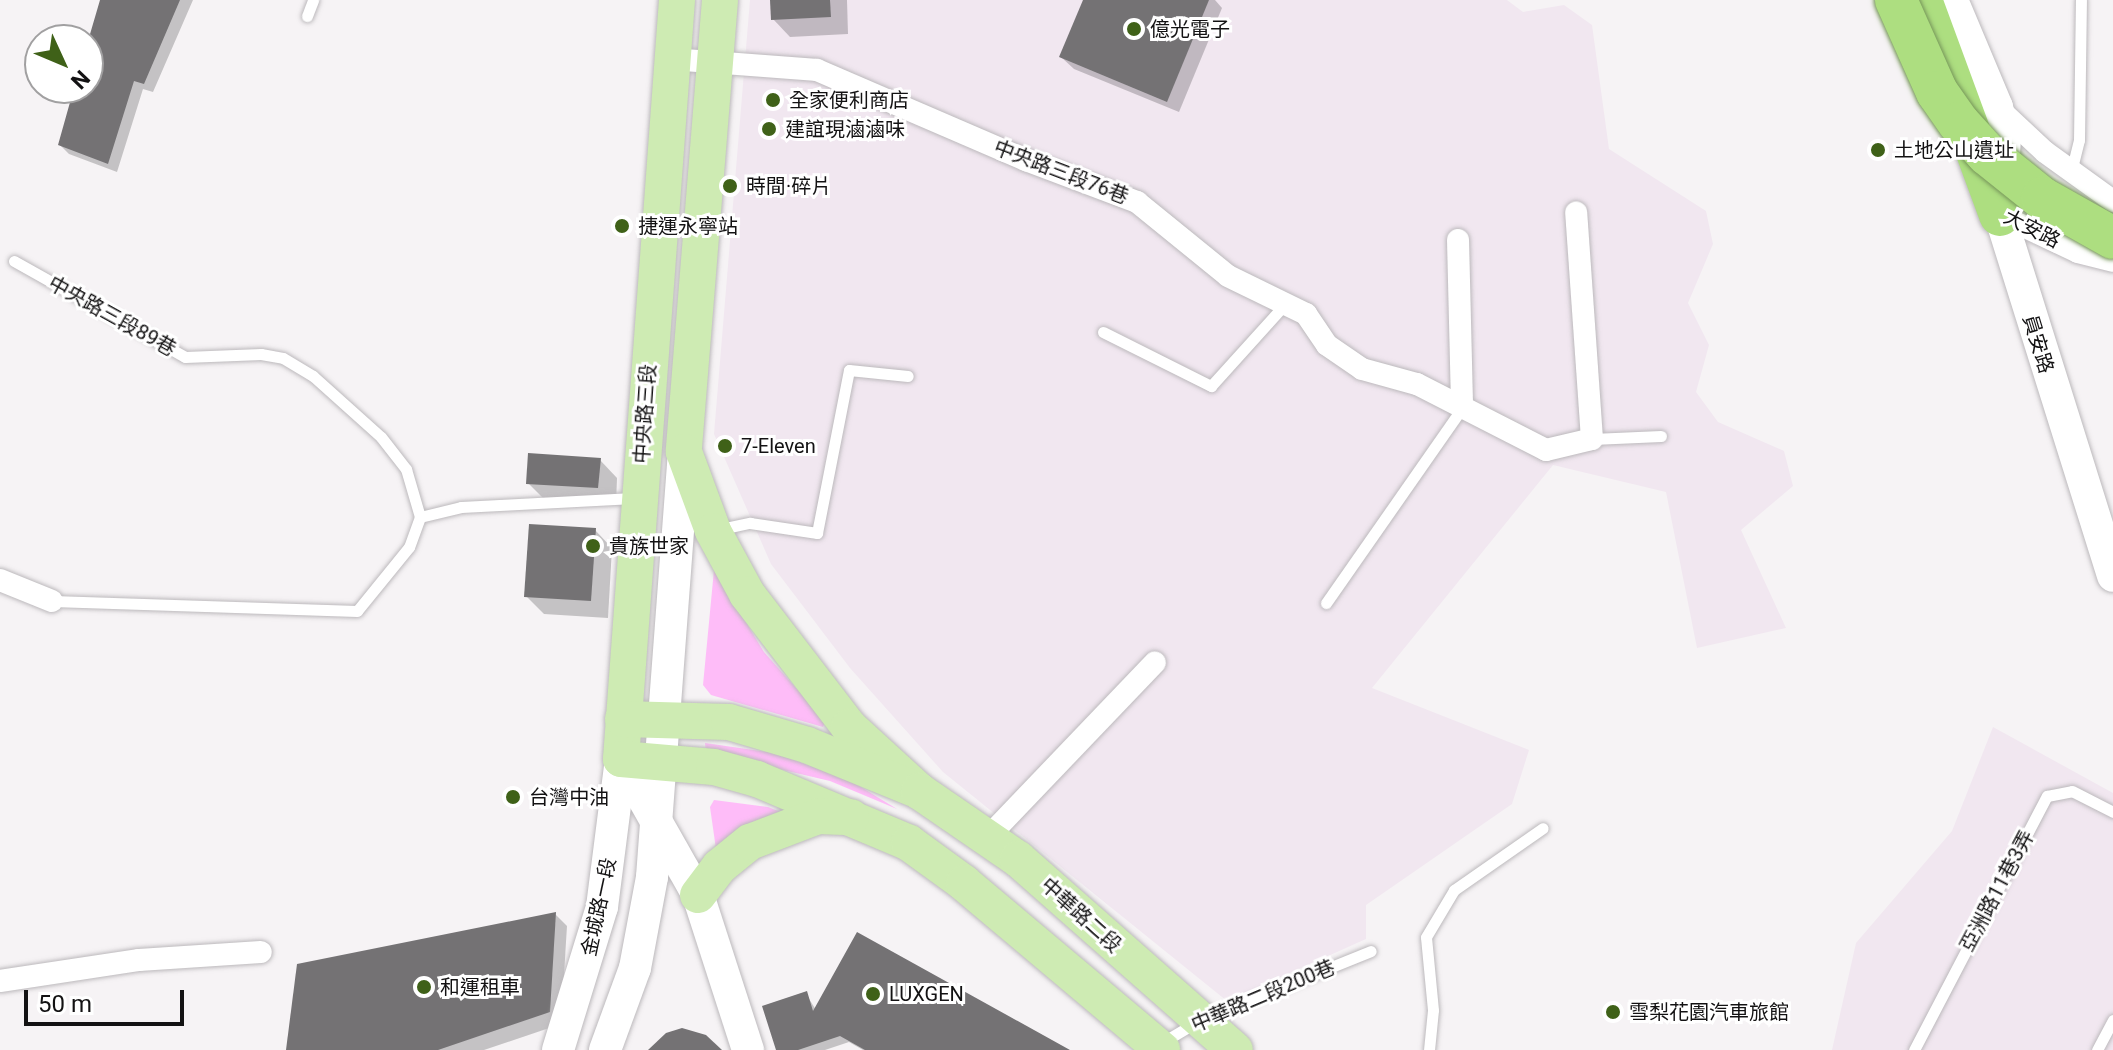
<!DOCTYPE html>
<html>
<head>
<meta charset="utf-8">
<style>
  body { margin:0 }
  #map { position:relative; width:2113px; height:1050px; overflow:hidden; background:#f6f3f5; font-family:Roboto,"Noto Sans TC",sans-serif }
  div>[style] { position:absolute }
  .built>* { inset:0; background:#f1e7f0 }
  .green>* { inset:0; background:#febcf8 }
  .shadow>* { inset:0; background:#0003 }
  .building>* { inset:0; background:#747274 }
  .roads { filter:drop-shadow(0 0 2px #bcb9bc) drop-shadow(0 0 2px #bcb9bc) }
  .lane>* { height:11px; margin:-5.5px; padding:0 5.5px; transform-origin:5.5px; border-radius:5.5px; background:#fff }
  .street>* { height:22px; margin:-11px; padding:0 11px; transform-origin:11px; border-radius:11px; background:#fff }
  .secondary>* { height:32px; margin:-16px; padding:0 16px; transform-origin:16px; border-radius:16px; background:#fff }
  .primary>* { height:36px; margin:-18px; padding:0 18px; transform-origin:18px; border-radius:18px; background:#ceebb3 }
  .highway>* { height:42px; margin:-21px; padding:0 21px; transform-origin:21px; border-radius:21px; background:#adde80 }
  .bridges { filter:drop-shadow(0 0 2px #77975a) drop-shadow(0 0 2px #77975a) }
  .highway-bridge>* { height:42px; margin:-21px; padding:0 21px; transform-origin:21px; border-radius:21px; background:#adde80 }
  .dots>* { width:22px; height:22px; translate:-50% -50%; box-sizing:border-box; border:4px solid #fff; border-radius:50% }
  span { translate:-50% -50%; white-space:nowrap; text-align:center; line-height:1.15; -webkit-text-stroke:6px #fff; paint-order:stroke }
  .poi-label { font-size:20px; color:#131213 }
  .left { translate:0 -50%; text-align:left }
  .street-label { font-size:20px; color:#131213 }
  .north { position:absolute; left:24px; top:24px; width:80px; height:80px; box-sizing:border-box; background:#fff; border:2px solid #a1a0a1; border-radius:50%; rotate:134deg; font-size:22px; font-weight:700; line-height:32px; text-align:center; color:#131213 }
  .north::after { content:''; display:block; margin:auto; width:28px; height:36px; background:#3f6118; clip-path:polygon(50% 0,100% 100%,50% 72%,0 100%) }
  .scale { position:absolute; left:24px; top:990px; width:160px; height:36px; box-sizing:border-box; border:4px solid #131213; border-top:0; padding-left:10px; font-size:24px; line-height:28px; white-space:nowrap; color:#131213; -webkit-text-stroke:6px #fff; paint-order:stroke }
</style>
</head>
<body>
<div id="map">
  <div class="built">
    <div style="clip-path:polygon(750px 0,1507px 0,1523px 12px,1564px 5px,1592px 25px,1609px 149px,1706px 211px,1713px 244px,1688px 303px,1709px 345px,1696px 392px,1718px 422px,1784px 451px,1793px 486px,1741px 530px,1786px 628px,1697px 648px,1666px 492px,1553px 465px,1372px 688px,1529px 750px,1512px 804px,1366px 905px,1366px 939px,1227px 1001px,943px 772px,850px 668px,771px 564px,714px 434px)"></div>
    <div style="clip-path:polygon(1993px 727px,2113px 793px,2113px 1050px,1832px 1050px,1856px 943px,1952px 831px)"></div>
  </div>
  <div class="green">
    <div style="clip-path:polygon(714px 570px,764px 652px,825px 721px,823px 727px,711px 695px,703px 685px)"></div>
    <div style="clip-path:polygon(705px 743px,775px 753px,851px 781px,897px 809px,830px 781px,706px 752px)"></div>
    <div style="clip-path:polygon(714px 800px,768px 807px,788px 815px,716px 849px,710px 807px)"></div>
  </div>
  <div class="shadow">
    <div style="clip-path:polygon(102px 0,193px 0,153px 92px,143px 89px,117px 172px,69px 154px,60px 145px,76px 88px,88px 88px,88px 48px)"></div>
    <div style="clip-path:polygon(772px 0,847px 0,848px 34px,790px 37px,773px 19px)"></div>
    <div style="clip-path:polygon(1085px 0,1215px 0,1222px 8px,1179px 112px,1074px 69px,1061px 57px)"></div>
    <div style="clip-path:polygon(600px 460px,617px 478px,616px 505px,546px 501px,528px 483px)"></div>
    <div style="clip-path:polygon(595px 530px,612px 548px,608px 618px,544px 614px,526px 596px)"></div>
    <div style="clip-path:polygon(555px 914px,567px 926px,561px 1024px,484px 1050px,289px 1050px)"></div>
    <div style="clip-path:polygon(806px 994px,816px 1010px,1064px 1050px,863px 1050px,849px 1042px,825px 1050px,778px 1050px)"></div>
  </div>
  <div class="building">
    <div style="clip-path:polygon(100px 0,180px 0,144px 84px,134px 81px,108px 164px,58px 145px,74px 88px,88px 88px,88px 41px)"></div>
    <div style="clip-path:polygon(770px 0,830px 0,831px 17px,771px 20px)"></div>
    <div style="clip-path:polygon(1083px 0,1209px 0,1167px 102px,1059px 57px)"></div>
    <div style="clip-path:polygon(528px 453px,601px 458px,598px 488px,526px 484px)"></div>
    <div style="clip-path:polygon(529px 524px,596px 528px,591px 601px,524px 597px)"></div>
    <div style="clip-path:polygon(556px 912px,550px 1012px,438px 1050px,286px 1050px,297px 964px)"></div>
    <div style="clip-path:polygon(857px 932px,1070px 1050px,865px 1050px,840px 1036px,798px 1050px,776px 1050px,762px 1006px,807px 991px,813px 1011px)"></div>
    <div style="clip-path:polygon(682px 1028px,706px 1035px,722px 1050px,648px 1050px,666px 1033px)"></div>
  </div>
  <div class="roads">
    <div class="lane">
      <div style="left:307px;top:16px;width:17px;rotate:-69deg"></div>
      <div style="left:2071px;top:172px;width:33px;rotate:-76deg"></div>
      <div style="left:2079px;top:140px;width:140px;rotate:-89.2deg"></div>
      <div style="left:14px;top:261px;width:196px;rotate:29.3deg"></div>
      <div style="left:185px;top:357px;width:76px;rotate:-2.3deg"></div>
      <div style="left:261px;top:354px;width:22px;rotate:10deg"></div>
      <div style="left:283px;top:358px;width:35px;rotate:31deg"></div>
      <div style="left:313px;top:376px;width:91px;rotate:41.9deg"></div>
      <div style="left:381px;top:437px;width:41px;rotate:52deg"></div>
      <div style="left:406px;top:469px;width:50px;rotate:73.7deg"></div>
      <div style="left:420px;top:517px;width:32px;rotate:110deg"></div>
      <div style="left:409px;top:547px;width:82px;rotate:129.1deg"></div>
      <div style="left:357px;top:611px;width:305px;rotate:-178.1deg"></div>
      <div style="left:1103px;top:332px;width:121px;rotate:26.6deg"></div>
      <div style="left:1211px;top:386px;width:110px;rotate:-47.9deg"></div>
      <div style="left:1592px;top:439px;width:69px;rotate:-2.5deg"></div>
      <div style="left:420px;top:517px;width:42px;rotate:-13.7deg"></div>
      <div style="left:461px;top:507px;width:173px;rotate:-3deg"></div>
      <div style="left:716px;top:530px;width:35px;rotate:-12deg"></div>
      <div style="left:750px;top:523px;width:68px;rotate:8.5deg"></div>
      <div style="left:817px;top:533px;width:166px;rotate:-78.9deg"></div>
      <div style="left:849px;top:370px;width:59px;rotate:5.8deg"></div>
      <div style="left:1326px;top:603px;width:238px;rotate:-55.1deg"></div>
      <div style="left:1163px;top:1042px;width:43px;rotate:-30.7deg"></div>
      <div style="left:1200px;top:1020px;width:184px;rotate:-22deg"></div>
      <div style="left:1429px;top:1050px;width:40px;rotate:-84.3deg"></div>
      <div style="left:1433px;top:1010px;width:73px;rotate:-95.5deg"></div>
      <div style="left:1426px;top:937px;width:55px;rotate:-59.2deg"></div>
      <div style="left:1454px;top:890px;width:108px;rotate:-34.9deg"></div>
      <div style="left:1914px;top:1050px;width:287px;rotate:-62.4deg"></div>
      <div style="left:2047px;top:796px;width:25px;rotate:-11deg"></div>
      <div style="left:2072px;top:791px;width:46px;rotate:27.1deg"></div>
      <div style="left:2097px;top:1050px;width:34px;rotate:-62deg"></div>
    </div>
    <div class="street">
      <div style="left:672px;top:59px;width:145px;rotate:4.3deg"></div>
      <div style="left:817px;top:70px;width:228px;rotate:23.3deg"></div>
      <div style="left:1026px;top:160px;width:119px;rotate:20.7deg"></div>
      <div style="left:1137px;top:202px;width:117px;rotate:39.1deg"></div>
      <div style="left:1228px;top:276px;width:87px;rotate:26deg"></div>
      <div style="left:1306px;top:314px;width:37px;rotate:56deg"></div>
      <div style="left:1327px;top:345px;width:42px;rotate:34.4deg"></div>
      <div style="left:1362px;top:369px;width:57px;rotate:15.3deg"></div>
      <div style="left:1417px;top:384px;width:145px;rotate:27.1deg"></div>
      <div style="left:1546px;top:450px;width:47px;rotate:-13.4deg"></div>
      <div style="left:1592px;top:439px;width:227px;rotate:-94deg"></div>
      <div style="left:1999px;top:109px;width:63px;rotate:43.1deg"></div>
      <div style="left:2045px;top:152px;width:84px;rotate:35.8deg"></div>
      <div style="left:2000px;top:215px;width:86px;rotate:25.4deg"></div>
      <div style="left:2078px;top:252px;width:36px;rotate:14deg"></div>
      <div style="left:1458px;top:240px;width:168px;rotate:88.6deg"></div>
      <div style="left:0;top:580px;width:56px;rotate:22deg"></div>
      <div style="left:989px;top:836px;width:240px;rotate:-46.3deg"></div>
      <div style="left:0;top:981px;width:141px;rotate:-8.6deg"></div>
      <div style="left:139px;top:960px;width:122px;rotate:-3.8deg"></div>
    </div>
    <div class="secondary">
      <div style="left:1952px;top:0;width:116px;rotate:67.2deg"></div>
      <div style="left:1997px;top:107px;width:32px;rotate:76deg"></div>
      <div style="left:2005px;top:138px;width:77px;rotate:93.7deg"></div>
      <div style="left:2000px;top:215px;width:378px;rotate:72.6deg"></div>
      <div style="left:621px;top:759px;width:156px;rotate:60.5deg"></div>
      <div style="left:698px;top:895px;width:163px;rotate:72.1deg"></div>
      <div style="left:558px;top:1050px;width:150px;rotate:-72.9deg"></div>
      <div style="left:602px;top:907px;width:149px;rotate:-82.7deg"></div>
      <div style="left:605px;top:1050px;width:87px;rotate:-69.9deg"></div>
      <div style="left:635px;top:968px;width:93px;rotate:-79.4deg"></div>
      <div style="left:652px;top:877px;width:423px;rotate:-85.7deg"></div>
    </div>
    <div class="primary">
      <div style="left:677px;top:0;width:761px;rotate:94.22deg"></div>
      <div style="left:621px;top:759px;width:93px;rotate:4.9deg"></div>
      <div style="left:714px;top:767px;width:45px;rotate:15.6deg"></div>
      <div style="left:757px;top:779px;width:165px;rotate:22.8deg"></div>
      <div style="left:909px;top:843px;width:68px;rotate:36deg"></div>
      <div style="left:964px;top:883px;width:259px;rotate:40.1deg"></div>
      <div style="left:720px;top:0;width:453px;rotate:94.6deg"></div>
      <div style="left:684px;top:452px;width:84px;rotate:69.8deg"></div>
      <div style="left:713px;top:531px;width:72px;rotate:61.6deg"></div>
      <div style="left:747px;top:594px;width:168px;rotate:52.5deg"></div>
      <div style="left:849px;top:727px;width:95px;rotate:42.4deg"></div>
      <div style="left:623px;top:719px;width:106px;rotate:1.6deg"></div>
      <div style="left:729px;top:722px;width:81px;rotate:16.4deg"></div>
      <div style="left:807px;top:745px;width:121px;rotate:22.3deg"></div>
      <div style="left:919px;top:791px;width:120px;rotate:34.5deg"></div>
      <div style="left:1018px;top:859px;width:289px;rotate:41.4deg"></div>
      <div style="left:698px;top:895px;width:35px;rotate:-53deg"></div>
      <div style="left:719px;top:867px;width:40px;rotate:-39deg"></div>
      <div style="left:750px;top:842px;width:73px;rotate:-20.9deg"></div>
      <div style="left:818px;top:816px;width:33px;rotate:2deg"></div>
    </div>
    <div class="highway">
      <div style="left:1921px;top:0;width:229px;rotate:69.8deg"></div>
    </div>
  </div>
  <div class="bridges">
    <div class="highway-bridge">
      <div style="left:1896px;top:0;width:101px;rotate:66deg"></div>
      <div style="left:1937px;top:92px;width:38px;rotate:55deg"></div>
      <div style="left:1959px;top:123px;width:42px;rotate:47.9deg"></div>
      <div style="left:1987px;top:154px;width:70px;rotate:38.7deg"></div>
      <div style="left:2042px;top:198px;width:81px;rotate:29.4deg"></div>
    </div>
  </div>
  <div class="dots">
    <div style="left:1134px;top:29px;background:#3f6118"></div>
    <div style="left:773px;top:100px;background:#3f6118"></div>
    <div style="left:769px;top:129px;background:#3f6118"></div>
    <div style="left:1878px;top:150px;background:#3f6118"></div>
    <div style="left:730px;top:186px;background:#3f6118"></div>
    <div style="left:622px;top:226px;background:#3f6118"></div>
    <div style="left:725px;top:446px;background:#3f6118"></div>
    <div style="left:593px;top:546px;background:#3f6118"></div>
    <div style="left:513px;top:797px;background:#3f6118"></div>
    <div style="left:424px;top:987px;background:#3f6118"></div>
    <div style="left:873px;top:994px;background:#3f6118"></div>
    <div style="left:1613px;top:1012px;background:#3f6118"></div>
  </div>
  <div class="poi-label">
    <span class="left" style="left:1150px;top:29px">億光電子</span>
    <span class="left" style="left:789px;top:100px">全家便利商店</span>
    <span class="left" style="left:785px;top:129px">建誼現滷滷味</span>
    <span class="left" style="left:1894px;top:150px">土地公山遺址</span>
    <span class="left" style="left:746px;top:186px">時間·碎片</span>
    <span class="left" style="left:638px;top:226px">捷運永寧站</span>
    <span class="left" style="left:741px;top:446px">7-Eleven</span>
    <span class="left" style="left:609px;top:546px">貴族世家</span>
    <span class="left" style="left:529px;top:797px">台灣中油</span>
    <span class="left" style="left:440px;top:987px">和運租車</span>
    <span class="left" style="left:889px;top:994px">LUXGEN</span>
    <span class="left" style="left:1629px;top:1012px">雪梨花園汽車旅館</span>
  </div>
  <div class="street-label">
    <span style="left:1061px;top:172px;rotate:21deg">中央路三段76巷</span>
    <span style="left:2032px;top:229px;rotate:27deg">大安路</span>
    <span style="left:112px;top:316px;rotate:29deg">中央路三段89巷</span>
    <span style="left:2038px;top:344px;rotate:73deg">員安路</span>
    <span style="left:645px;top:414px;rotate:-86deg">中央路三段</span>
    <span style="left:1997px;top:891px;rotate:-62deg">亞洲路11巷3弄</span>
    <span style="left:599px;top:907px;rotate:-78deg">金城路一段</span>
    <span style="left:1081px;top:915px;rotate:42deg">中華路二段</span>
    <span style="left:1263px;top:996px;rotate:-23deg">中華路二段200巷</span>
  </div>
  <div class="north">N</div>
  <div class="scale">50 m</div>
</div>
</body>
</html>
